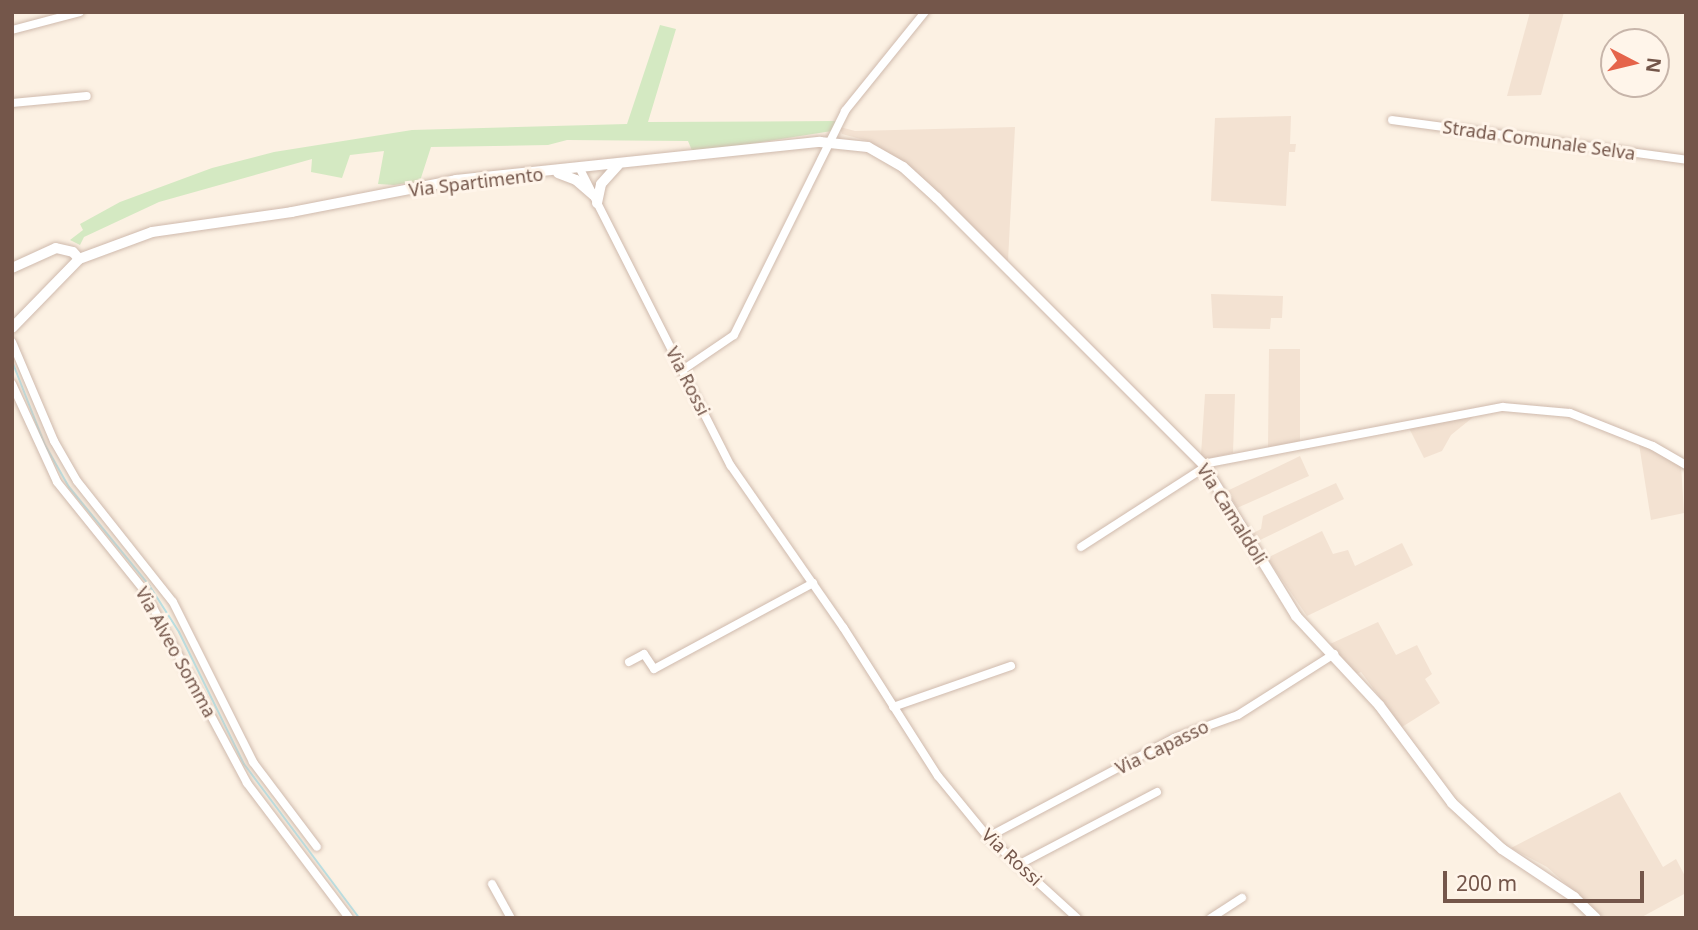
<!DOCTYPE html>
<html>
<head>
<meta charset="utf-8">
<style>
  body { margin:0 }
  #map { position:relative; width:1698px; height:930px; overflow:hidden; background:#fcf1e3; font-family:"Noto Sans",sans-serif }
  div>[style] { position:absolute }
  .residential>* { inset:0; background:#f3e2d2 }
  .green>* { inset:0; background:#d4e9c2 }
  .stream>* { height:2px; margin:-1px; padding:0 1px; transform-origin:1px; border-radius:1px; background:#b8e1e5 }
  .roads { filter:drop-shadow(0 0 2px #cfbaad) drop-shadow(0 0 2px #cfbaad) }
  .minor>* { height:8px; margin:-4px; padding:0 4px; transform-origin:4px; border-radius:4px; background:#fff }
  .tertiary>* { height:10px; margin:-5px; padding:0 5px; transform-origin:5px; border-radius:5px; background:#fff }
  span { translate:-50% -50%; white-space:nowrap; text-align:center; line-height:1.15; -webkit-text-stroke:6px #fff5ea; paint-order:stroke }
  .street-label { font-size:18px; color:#74564a }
  .frame { position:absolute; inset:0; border:14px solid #74564a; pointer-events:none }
  .north { position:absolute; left:1600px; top:28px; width:70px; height:70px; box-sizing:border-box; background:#fff5ea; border:2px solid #c7b5aa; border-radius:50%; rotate:97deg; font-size:19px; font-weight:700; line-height:28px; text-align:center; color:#74564a }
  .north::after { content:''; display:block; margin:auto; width:24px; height:32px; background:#e5644a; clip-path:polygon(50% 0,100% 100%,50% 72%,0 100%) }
  .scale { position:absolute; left:1443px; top:871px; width:201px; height:32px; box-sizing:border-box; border:4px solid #74564a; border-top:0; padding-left:9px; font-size:21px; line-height:24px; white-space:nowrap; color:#74564a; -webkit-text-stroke:5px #fff5ea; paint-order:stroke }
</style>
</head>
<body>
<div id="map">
  <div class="residential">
    <div style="clip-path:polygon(1530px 12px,1564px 12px,1541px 95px,1507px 96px)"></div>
    <div style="clip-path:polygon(1291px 116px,1290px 144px,1296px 144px,1295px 152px,1289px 152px,1286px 206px,1211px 201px,1215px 118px)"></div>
    <div style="clip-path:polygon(840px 127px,855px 131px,1015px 127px,1008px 261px,899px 159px,868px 141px,842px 134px)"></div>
    <div style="clip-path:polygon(1211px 294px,1283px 296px,1282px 318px,1271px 318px,1270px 329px,1213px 328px)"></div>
    <div style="clip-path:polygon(1269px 349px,1300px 349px,1300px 441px,1268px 447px)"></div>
    <div style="clip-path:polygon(1205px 394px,1235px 394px,1233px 453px,1206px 459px,1201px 455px)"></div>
    <div style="clip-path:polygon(1477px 414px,1451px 435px,1442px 451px,1424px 458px,1408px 426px)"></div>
    <div style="clip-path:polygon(1639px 444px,1681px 465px,1684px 513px,1651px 520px)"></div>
    <div style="clip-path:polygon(1300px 456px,1309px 476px,1237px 508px,1227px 491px)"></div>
    <div style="clip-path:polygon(1336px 483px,1344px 499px,1258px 541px,1253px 533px,1261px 529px,1263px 516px)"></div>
    <div style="clip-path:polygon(1322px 531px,1333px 554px,1348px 550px,1355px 566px,1402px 543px,1413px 565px,1307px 616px,1267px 558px)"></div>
    <div style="clip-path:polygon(1378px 622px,1396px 655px,1417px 645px,1432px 674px,1425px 679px,1440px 703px,1402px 727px,1361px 672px,1356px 674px,1330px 644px)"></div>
    <div style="clip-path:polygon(1620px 792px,1663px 867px,1676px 859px,1686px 878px,1686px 893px,1640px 918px,1604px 918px,1547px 867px,1511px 848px)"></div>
  </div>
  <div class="green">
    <div style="clip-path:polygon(660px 25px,676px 29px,648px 122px,838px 121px,832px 131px,693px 153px,688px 141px,567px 140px,548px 145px,431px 147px,420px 181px,394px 185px,378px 184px,384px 151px,350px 155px,342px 178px,311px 172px,312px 159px,159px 202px,84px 237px,80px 245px,70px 240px,83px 230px,80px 224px,120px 202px,212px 168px,274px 152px,412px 130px,627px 124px)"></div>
  </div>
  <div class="stream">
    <div style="left:12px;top:361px;width:90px;rotate:68.6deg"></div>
    <div style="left:45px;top:445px;width:48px;rotate:60.3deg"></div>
    <div style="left:69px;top:487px;width:127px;rotate:50.8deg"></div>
    <div style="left:149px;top:585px;width:56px;rotate:57.4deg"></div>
    <div style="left:179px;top:632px;width:147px;rotate:63.8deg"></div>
    <div style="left:244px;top:764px;width:192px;rotate:53.2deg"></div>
  </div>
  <div class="roads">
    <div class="minor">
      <div style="left:12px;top:30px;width:70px;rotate:-14.8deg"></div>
      <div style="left:12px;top:103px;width:75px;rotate:-5.3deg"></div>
      <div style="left:1392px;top:120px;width:297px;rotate:7.7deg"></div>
      <div style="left:580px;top:169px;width:333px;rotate:63.1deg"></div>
      <div style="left:731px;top:466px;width:196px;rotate:55.2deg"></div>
      <div style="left:843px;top:627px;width:177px;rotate:57.5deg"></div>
      <div style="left:938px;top:776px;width:79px;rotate:50.7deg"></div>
      <div style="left:988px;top:837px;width:120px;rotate:42.3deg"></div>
      <div style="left:12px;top:342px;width:108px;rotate:67deg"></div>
      <div style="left:54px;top:441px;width:46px;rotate:60.1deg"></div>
      <div style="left:77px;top:481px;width:154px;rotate:51.6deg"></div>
      <div style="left:173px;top:602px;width:179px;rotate:63.4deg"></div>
      <div style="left:253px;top:762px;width:106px;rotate:53deg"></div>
      <div style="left:684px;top:369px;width:60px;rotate:-34.2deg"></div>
      <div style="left:734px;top:335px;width:250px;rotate:-63.6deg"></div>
      <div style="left:845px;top:111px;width:127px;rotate:-51.1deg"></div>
      <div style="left:12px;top:384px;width:108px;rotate:65.3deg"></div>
      <div style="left:57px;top:482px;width:137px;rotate:51.2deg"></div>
      <div style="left:143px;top:589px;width:220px;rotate:61.8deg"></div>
      <div style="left:247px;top:783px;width:169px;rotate:52.9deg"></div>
      <div style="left:1203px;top:464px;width:305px;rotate:-10.8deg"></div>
      <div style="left:1503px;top:407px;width:67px;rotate:5.1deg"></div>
      <div style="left:1570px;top:413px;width:89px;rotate:21.7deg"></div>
      <div style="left:1653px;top:446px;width:38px;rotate:30deg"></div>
      <div style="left:1081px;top:547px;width:148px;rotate:-32.8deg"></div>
      <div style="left:629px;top:662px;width:17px;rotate:-28deg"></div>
      <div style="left:644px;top:654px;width:18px;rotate:56deg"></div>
      <div style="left:654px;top:669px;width:181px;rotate:-28.4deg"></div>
      <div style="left:893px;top:707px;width:125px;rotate:-19.2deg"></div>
      <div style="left:988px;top:837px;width:211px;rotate:-28deg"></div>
      <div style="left:1174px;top:738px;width:68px;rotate:-19.8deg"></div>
      <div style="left:1238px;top:715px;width:114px;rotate:-32.4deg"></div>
      <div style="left:1018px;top:865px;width:157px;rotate:-27.7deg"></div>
      <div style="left:492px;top:884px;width:39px;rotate:61deg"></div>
      <div style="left:1211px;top:918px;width:37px;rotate:-33deg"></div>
    </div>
    <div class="tertiary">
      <div style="left:558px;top:173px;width:19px;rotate:21deg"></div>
      <div style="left:576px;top:180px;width:23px;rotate:41deg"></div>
      <div style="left:597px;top:203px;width:19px;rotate:-78deg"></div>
      <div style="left:601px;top:184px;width:25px;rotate:-48deg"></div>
      <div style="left:12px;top:268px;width:48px;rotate:-24.4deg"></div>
      <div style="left:56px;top:248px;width:17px;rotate:13deg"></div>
      <div style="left:73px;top:252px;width:9px;rotate:49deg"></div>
      <div style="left:12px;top:328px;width:96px;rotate:-45.8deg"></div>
      <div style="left:79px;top:259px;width:78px;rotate:-20.3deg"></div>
      <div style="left:152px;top:232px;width:141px;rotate:-8.1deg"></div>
      <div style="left:292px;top:212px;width:167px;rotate:-11deg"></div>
      <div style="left:456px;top:180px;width:366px;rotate:-6deg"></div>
      <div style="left:820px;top:142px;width:48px;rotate:5.9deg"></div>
      <div style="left:868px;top:147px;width:40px;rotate:29.7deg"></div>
      <div style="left:903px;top:167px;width:46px;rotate:42.4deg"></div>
      <div style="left:937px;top:198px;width:376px;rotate:45deg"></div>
      <div style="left:1203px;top:464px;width:178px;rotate:58.5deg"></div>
      <div style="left:1296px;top:616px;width:122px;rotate:47deg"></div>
      <div style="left:1379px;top:705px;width:122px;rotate:53.3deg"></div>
      <div style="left:1452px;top:803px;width:68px;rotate:42.6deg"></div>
      <div style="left:1502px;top:849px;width:87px;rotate:33.7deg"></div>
      <div style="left:1574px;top:897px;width:30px;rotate:44deg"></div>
    </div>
  </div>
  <div class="street-label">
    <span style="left:1539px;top:140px;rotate:8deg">Strada Comunale Selva</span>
    <span style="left:476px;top:182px;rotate:-7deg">Via Spartimento</span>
    <span style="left:688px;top:381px;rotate:63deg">Via Rossi</span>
    <span style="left:1232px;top:514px;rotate:58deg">Via Camaldoli</span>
    <span style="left:176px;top:652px;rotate:61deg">Via Alveo Somma</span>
    <span style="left:1162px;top:747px;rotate:-26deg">Via Capasso</span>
    <span style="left:1012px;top:857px;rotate:43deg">Via Rossi</span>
  </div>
  <div class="frame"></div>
  <div class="north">N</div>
  <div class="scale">200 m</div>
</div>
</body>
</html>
